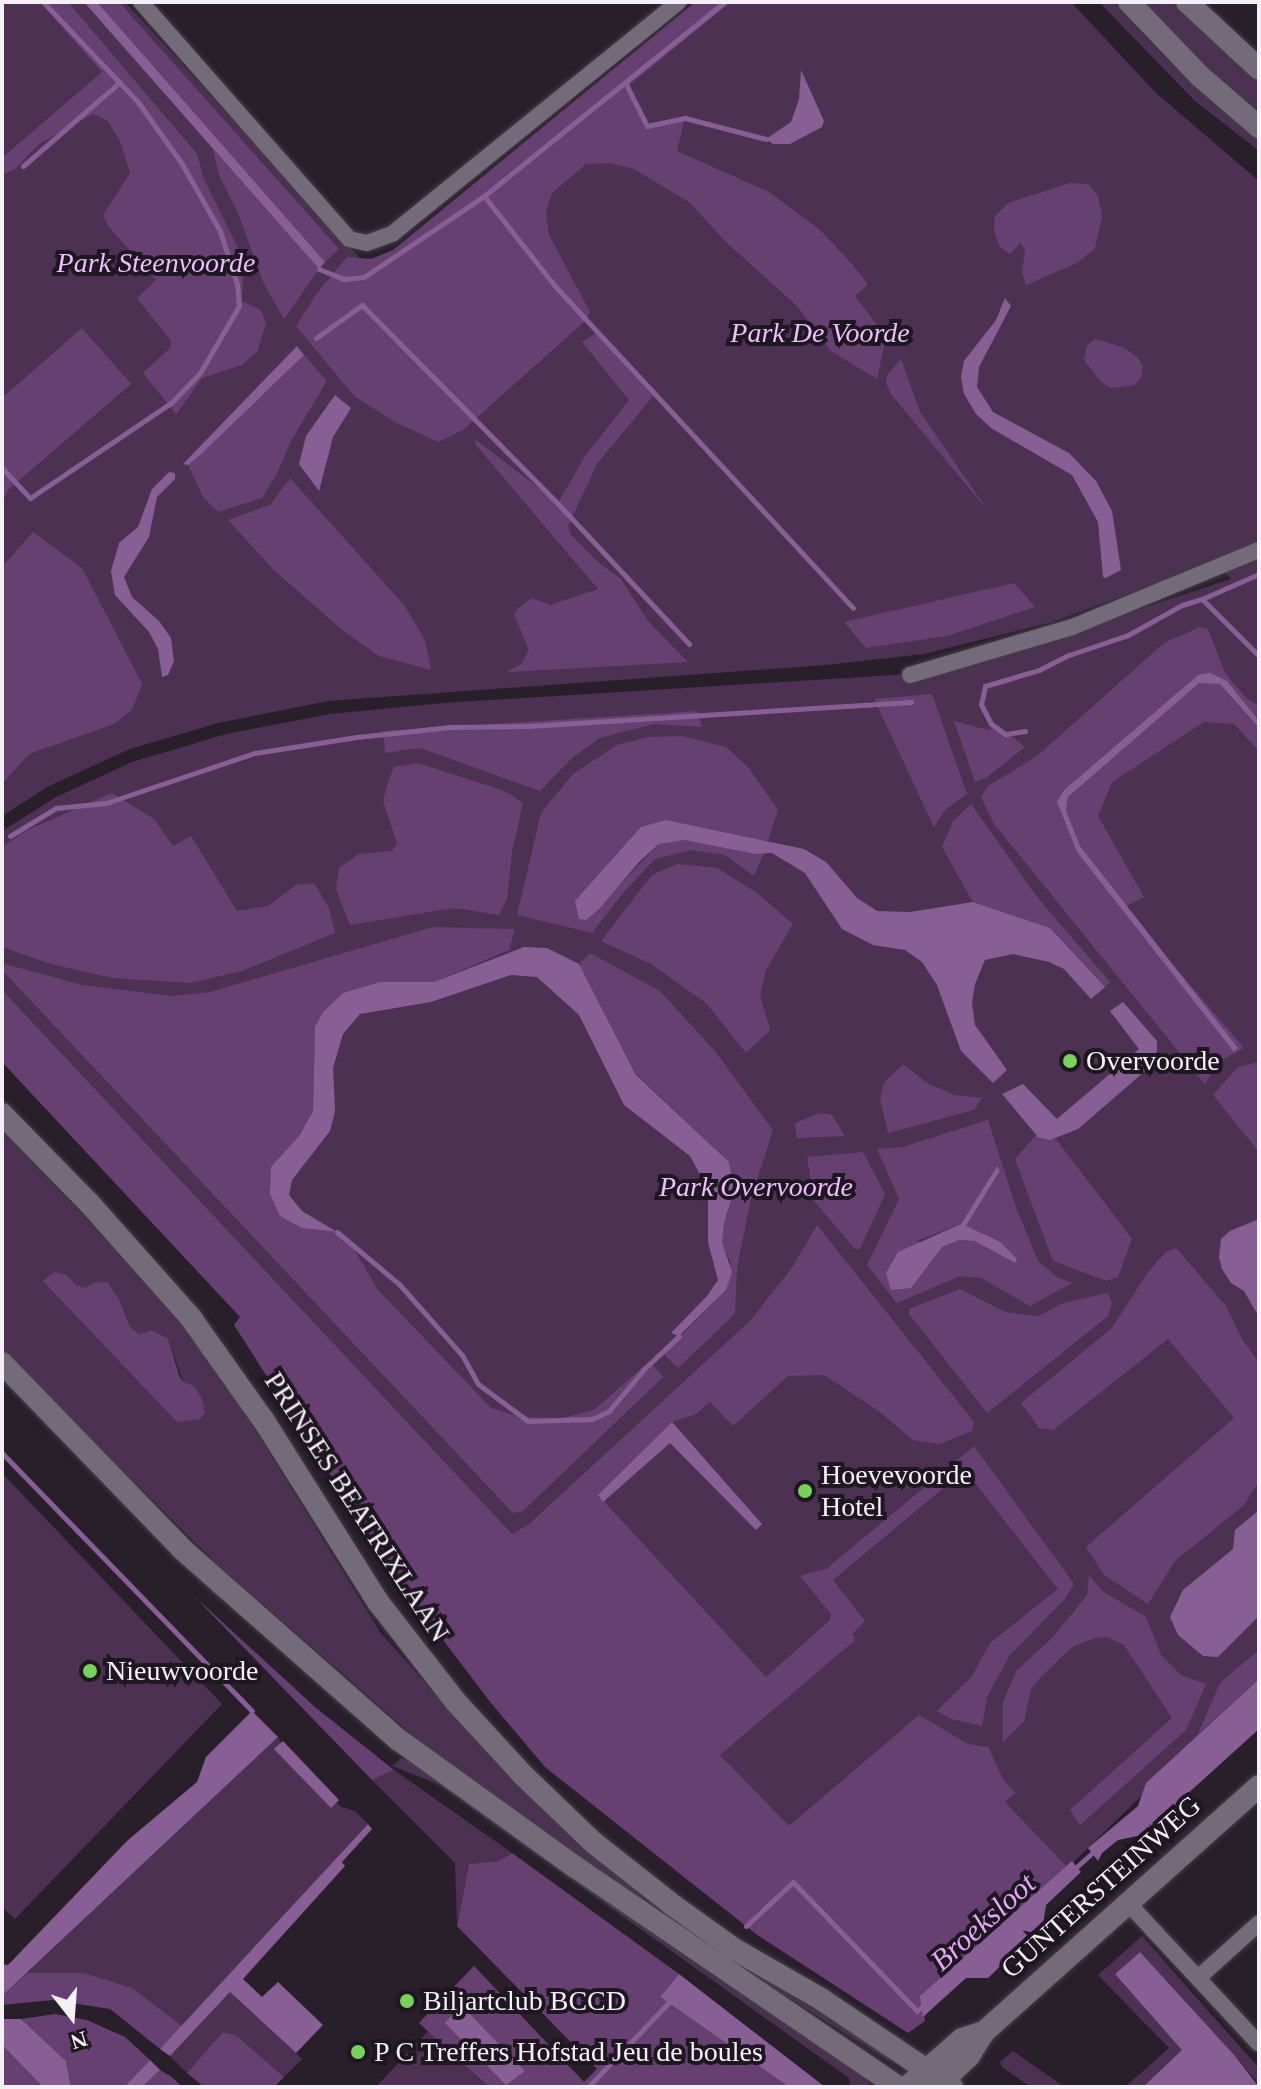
<!DOCTYPE html>
<html>
<head>
<meta charset="utf-8">
<style>
  body { margin:0 }
  #map { position:relative; width:1261px; height:2089px; overflow:hidden; background:#281f2b; font-family:"Times New Roman",serif }
  div>[style] { position:absolute }
  .green>* { inset:0; background:#4c3153 }
  .forest>* { inset:0; background:#674072 }
  .water>* { inset:0; background:#885f94 }
  .stream>* { height:5px; margin:-2.5px; padding:0 2.5px; transform-origin:2.5px; border-radius:2.5px; background:#885f94 }
  .roads { filter:drop-shadow(0 0 2px #433c45) drop-shadow(0 0 2px #433c45) }
  .street>* { height:16px; margin:-8px; padding:0 8px; transform-origin:8px; border-radius:8px; background:#756a79 }
  .secondary>* { height:22px; margin:-11px; padding:0 11px; transform-origin:11px; border-radius:11px; background:#756a79 }
  .dots>* { width:22px; height:22px; translate:-50% -50%; box-sizing:border-box; border:4px solid #1e1621; border-radius:50% }
  span { translate:-50% -50%; white-space:nowrap; text-align:center; line-height:1.15; -webkit-text-stroke:8px #1e1621; paint-order:stroke }
  .park-label { font-size:28px; color:#edbefb; font-style:italic }
  .poi-label { font-size:28px; color:#f5eff7 }
  .left { translate:0 -50%; text-align:left }
  .street-label { font-size:28px; color:#f5eff7 }
  .water-label { font-size:30px; color:#e4a9f5; font-style:italic }
  .frame { position:absolute; inset:0; border:4px solid #f5eff7; pointer-events:none }
  .north { position:absolute; left:32px; top:1977px; width:80px; height:80px; -webkit-text-stroke:6px #1e1621; paint-order:stroke; rotate:163deg; font-size:22px; font-weight:700; line-height:32px; text-align:center; color:#f5eff7 }
  .north::after { content:''; display:block; margin:auto; width:28px; height:36px; background:#f5eff7; clip-path:polygon(50% 0,100% 100%,50% 72%,0 100%) }
</style>
</head>
<body>
<div id="map">
  <div class="green">
    <div style="clip-path:polygon(2px 2px,125px 2px,371px 270px,698px 2px,1071px 2px,1155px 92px,1259px 181px,1259px 1675px,1225px 1714px,908px 2024px,887px 2019px,716px 1897px,273px 1341px,2px 1024px,2px 831px,56px 797px,132px 762px,226px 734px,330px 714px,443px 703px,926px 673px,1067px 633px,1231px 579px,1216px 562px,1052px 622px,924px 654px,826px 665px,328px 701px,218px 723px,130px 749px,49px 786px,2px 816px)"></div>
    <div style="clip-path:polygon(1099px 2px,1114px 2px,1163px 56px,1259px 139px,1259px 151px,1195px 101px)"></div>
    <div style="clip-path:polygon(1138px 2px,1172px 2px,1259px 82px,1259px 116px)"></div>
    <div style="clip-path:polygon(evenodd,2px 1130px,194px 1331px,380px 1632px,487px 1752px,591px 1851px,696px 1933px,890px 2057px,891px 2062px,693px 1938px,432px 1752px,216px 1563px,17px 1366px,2px 1350px,2px 1130px,55px 1273px,67px 1275px,76px 1285px,119px 1299px,130px 1327px,139px 1334px,151px 1330px,168px 1338px,183px 1382px,55px 1273px)"></div>
    <div style="clip-path:polygon(2px 1473px,222px 1704px,15px 1919px,2px 1907px)"></div>
    <div style="clip-path:polygon(278px 1737px,286px 1751px,341px 1807px,355px 1811px,368px 1824px,182px 2026px,131px 1988px,84px 1973px,27px 1973px)"></div>
    <div style="clip-path:polygon(401px 1758px,411px 1759px,865px 2076px,870px 2085px,850px 2087px,849px 2078px,438px 1784px,392px 1766px)"></div>
    <div style="clip-path:polygon(394px 1770px,512px 1853px,499px 1861px,469px 1864px,457px 1926px,455px 1863px,372px 1780px)"></div>
    <div style="clip-path:polygon(1142px 1936px,1259px 2068px,1259px 2084px,1140px 1952px,1115px 1974px,1183px 2050px,1143px 2087px,1125px 2087px,1169px 2048px,1098px 1975px)"></div>
    <div style="clip-path:polygon(230px 1992px,302px 2059px,284px 2077px,236px 2035px,224px 2032px,187px 2073px,170px 2056px)"></div>
    <div style="clip-path:polygon(428px 2031px,489px 2087px,376px 2087px)"></div>
    <div style="clip-path:polygon(1013px 2051px,1064px 2087px,1031px 2087px,1002px 2067px,1000px 2062px)"></div>
  </div>
  <div class="forest">
    <div style="clip-path:polygon(40px 2px,68px 2px,197px 154px,204px 179px,244px 260px,242px 301px,261px 310px,266px 324px,257px 352px,242px 365px,202px 378px,176px 414px,143px 373px,170px 348px,171px 341px,137px 298px,156px 280px,108px 226px,103px 215px,130px 173px,120px 141px,107px 120px,93px 114px,39px 144px,15px 169px,2px 175px,2px 158px,102px 72px)"></div>
    <div style="clip-path:polygon(97px 2px,119px 2px,339px 249px,325px 262px)"></div>
    <div style="clip-path:polygon(695px 2px,731px 2px,628px 86px,637px 109px,647px 125px,685px 118px,677px 151px,769px 192px,820px 230px,852px 264px,868px 284px,855px 296px,886px 337px,877px 379px,831px 351px,797px 306px,726px 242px,689px 202px,634px 169px,611px 163px,586px 164px,552px 193px,546px 212px,549px 235px,590px 312px,585px 321px,463px 430px,438px 442px,395px 422px,354px 396px,296px 326px,317px 293px,347px 257px,371px 259px,393px 250px)"></div>
    <div style="clip-path:polygon(213px 149px,319px 269px,284px 319px,263px 282px,238px 213px,219px 175px)"></div>
    <div style="clip-path:polygon(1070px 183px,1088px 184px,1098px 196px,1102px 217px,1095px 248px,1077px 263px,1026px 285px,1022px 272px,1025px 250px,1020px 243px,1010px 254px,1000px 247px,994px 231px,995px 216px,1008px 203px)"></div>
    <div style="clip-path:polygon(82px 328px,131px 384px,9px 489px,2px 501px,2px 398px)"></div>
    <div style="clip-path:polygon(596px 333px,653px 396px,597px 464px,568px 526px,571px 535px,597px 561px,621px 579px,648px 621px,688px 662px,507px 672px,521px 664px,529px 650px,514px 614px,518px 608px,532px 598px,550px 605px,598px 589px,475px 444px,476px 440px,558px 503px,585px 456px,629px 400px,582px 342px)"></div>
    <div style="clip-path:polygon(1094px 339px,1123px 347px,1137px 357px,1143px 366px,1141px 377px,1135px 385px,1111px 388px,1101px 382px,1084px 360px,1087px 346px)"></div>
    <div style="clip-path:polygon(304px 355px,327px 381px,291px 441px,276px 475px,262px 498px,218px 512px,203px 497px,188px 465px)"></div>
    <div style="clip-path:polygon(901px 359px,920px 412px,988px 511px,891px 394px,886px 383px,888px 374px)"></div>
    <div style="clip-path:polygon(290px 478px,404px 605px,425px 640px,431px 670px,379px 656px,341px 629px,275px 571px,228px 520px,270px 505px)"></div>
    <div style="clip-path:polygon(33px 532px,82px 568px,142px 684px,132px 710px,114px 724px,29px 754px,2px 784px,2px 567px)"></div>
    <div style="clip-path:polygon(1014px 583px,1035px 607px,947px 636px,866px 648px,844px 622px)"></div>
    <div style="clip-path:polygon(1200px 627px,1208px 629px,1225px 673px,1246px 698px,1259px 706px,1259px 721px,1227px 681px,1198px 675px,1064px 790px,1057px 802px,1077px 852px,1121px 902px,1080px 846px,1066px 811px,1068px 797px,1199px 682px,1220px 684px,1259px 729px,1259px 751px,1234px 724px,1204px 722px,1112px 782px,1098px 816px,1144px 897px,1124px 907px,1244px 1048px,1219px 1061px,1205px 1084px,994px 824px,981px 797px,988px 786px,1037px 756px,1164px 643px)"></div>
    <div style="clip-path:polygon(932px 694px,967px 794px,946px 809px,934px 827px,874px 699px)"></div>
    <div style="clip-path:polygon(698px 711px,702px 727px,654px 724px,600px 738px,572px 758px,540px 791px,420px 748px,385px 753px,383px 731px)"></div>
    <div style="clip-path:polygon(954px 721px,988px 730px,999px 726px,1025px 747px,986px 778px,975px 782px)"></div>
    <div style="clip-path:polygon(681px 736px,726px 747px,748px 767px,778px 810px,768px 841px,666px 820px,586px 920px,659px 844px,684px 840px,754px 854px,764px 853px,754px 876px,725px 855px,691px 850px,655px 859px,622px 894px,592px 933px,517px 915px,541px 813px,573px 774px,617px 745px,648px 737px)"></div>
    <div style="clip-path:polygon(418px 763px,505px 791px,523px 803px,512px 852px,507px 899px,499px 915px,454px 908px,350px 925px,336px 889px,339px 868px,359px 854px,392px 851px,397px 843px,383px 801px,389px 779px,394px 767px)"></div>
    <div style="clip-path:polygon(112px 793px,154px 819px,173px 846px,191px 836px,237px 911px,268px 906px,296px 885px,314px 883px,329px 908px,335px 933px,242px 971px,190px 983px,113px 978px,51px 964px,2px 947px,2px 847px,28px 830px)"></div>
    <div style="clip-path:polygon(971px 804px,1037px 897px,1110px 982px,1105px 987px,1050px 928px,973px 902px,942px 847px,953px 821px)"></div>
    <div style="clip-path:polygon(678px 864px,717px 868px,757px 893px,793px 924px,766px 970px,760px 995px,770px 1030px,746px 1053px,706px 1003px,651px 964px,601px 941px,652px 875px)"></div>
    <div style="clip-path:polygon(433px 927px,515px 929px,509px 950px,434px 982px,380px 982px,343px 993px,323px 1012px,315px 1027px,313px 1111px,299px 1136px,271px 1167px,302px 1228px,337px 1232px,349px 1241px,378px 1290px,491px 1408px,520px 1417px,563px 1418px,594px 1410px,650px 1361px,663px 1377px,523px 1511px,513px 1513px,3px 971px,5px 964px,82px 985px,172px 996px,210px 992px)"></div>
    <div style="clip-path:polygon(590px 953px,660px 991px,714px 1050px,773px 1130px,751px 1199px,737px 1268px,735px 1314px,678px 1368px,663px 1354px,726px 1290px,731px 1263px,722px 1243px,724px 1223px,734px 1191px,729px 1162px,636px 1074px,579px 964px)"></div>
    <div style="clip-path:polygon(2px 990px,512px 1534px,528px 1525px,752px 1319px,793px 1266px,817px 1225px,974px 1422px,972px 1431px,939px 1444px,913px 1440px,880px 1412px,824px 1375px,788px 1376px,733px 1426px,710px 1402px,696px 1414px,672px 1422px,598px 1495px,766px 1677px,830px 1620px,831px 1614px,800px 1576px,826px 1569px,974px 1446px,1074px 1584px,1065px 1599px,1010px 1655px,987px 1697px,982px 1726px,951px 1719px,937px 1711px,972px 1676px,990px 1643px,1058px 1589px,965px 1470px,833px 1580px,865px 1621px,852px 1634px,855px 1640px,720px 1755px,789px 1826px,919px 1715px,968px 1744px,988px 1747px,1003px 1779px,1015px 1793px,1005px 1802px,1066px 1866px,921px 1995px,925px 2021px,908px 2033px,756px 1934px,545px 1767px,491px 1703px,396px 1578px,234px 1325px,240px 1317px,2px 1062px)"></div>
    <div style="clip-path:polygon(1259px 1062px,1259px 1152px,1213px 1095px,1238px 1067px)"></div>
    <div style="clip-path:polygon(903px 1064px,927px 1083px,954px 1095px,982px 1098px,974px 1110px,888px 1133px,880px 1099px,884px 1083px)"></div>
    <div style="clip-path:polygon(820px 1113px,831px 1114px,845px 1136px,797px 1138px,795px 1123px)"></div>
    <div style="clip-path:polygon(evenodd,988px 1120px,1017px 1210px,1038px 1261px,1057px 1277px,1072px 1283px,1030px 1306px,981px 1278px,960px 1276px,897px 1303px,867px 1265px,899px 1199px,877px 1149px,903px 1147px,988px 1120px,996px 1167px,1000px 1172px,966px 1226px,999px 1241px,1011px 1262px,996px 1250px,975px 1241px,959px 1240px,942px 1247px,916px 1241px,961px 1224px,996px 1167px)"></div>
    <div style="clip-path:polygon(1036px 1135px,1056px 1139px,1132px 1239px,1118px 1277px,1107px 1281px,1053px 1261px,1015px 1159px)"></div>
    <div style="clip-path:polygon(863px 1152px,885px 1194px,860px 1249px,855px 1249px,814px 1201px,807px 1157px)"></div>
    <div style="clip-path:polygon(1176px 1248px,1226px 1306px,1242px 1339px,1259px 1362px,1259px 1481px,1244px 1505px,1175px 1561px,1148px 1604px,1104px 1575px,1086px 1547px,1234px 1418px,1168px 1339px,1053px 1430px,1039px 1428px,1021px 1403px,1112px 1328px,1148px 1272px,1166px 1252px)"></div>
    <div style="clip-path:polygon(54px 1272px,67px 1275px,76px 1285px,86px 1288px,93px 1283px,107px 1282px,119px 1299px,130px 1327px,139px 1334px,151px 1330px,168px 1338px,179px 1375px,183px 1382px,194px 1386px,202px 1399px,205px 1413px,200px 1419px,177px 1422px,43px 1281px)"></div>
    <div style="clip-path:polygon(960px 1289px,1005px 1312px,1027px 1315px,1039px 1316px,1063px 1303px,1108px 1293px,1112px 1303px,1108px 1316px,987px 1413px,909px 1314px,909px 1309px)"></div>
    <div style="clip-path:polygon(1089px 1575px,1102px 1591px,1146px 1617px,1161px 1655px,1181px 1675px,1206px 1684px,1186px 1730px,1080px 1825px,1070px 1810px,1172px 1718px,1124px 1645px,1108px 1637px,1095px 1638px,1072px 1647px,1041px 1677px,1031px 1689px,1024px 1721px,1003px 1742px,1003px 1702px,1017px 1670px,1053px 1637px,1087px 1595px)"></div>
    <div style="clip-path:polygon(195px 1597px,315px 1707px,394px 1770px,372px 1780px)"></div>
    <div style="clip-path:polygon(1259px 1650px,1259px 1679px,1198px 1734px,1220px 1683px)"></div>
    <div style="clip-path:polygon(512px 1853px,679px 1974px,660px 1997px,789px 2087px,489px 2087px,419px 2023px,474px 1966px,584px 2082px,597px 2069px,457px 1926px,469px 1864px,499px 1861px)"></div>
    <div style="clip-path:polygon(27px 1973px,84px 1973px,132px 1988px,182px 2026px,160px 2049px,110px 2009px,52px 2000px,2px 2005px,2px 1996px)"></div>
    <div style="clip-path:polygon(55px 2014px,87px 2020px,125px 2037px,150px 2060px,124px 2087px,71px 2087px,66px 2061px,21px 2019px)"></div>
    <div style="clip-path:polygon(223px 2032px,236px 2035px,284px 2077px,274px 2087px,204px 2087px,187px 2073px)"></div>
    <div style="clip-path:polygon(2px 2045px,43px 2087px,2px 2087px)"></div>
    <div style="clip-path:polygon(160px 2070px,172px 2077px,182px 2087px,142px 2087px)"></div>
  </div>
  <div class="water">
    <div style="clip-path:polygon(84px 2px,97px 2px,325px 262px,319px 269px)"></div>
    <div style="clip-path:polygon(801px 70px,824px 121px,822px 127px,790px 144px,773px 144px,766px 139px,791px 122px,799px 99px)"></div>
    <div style="clip-path:polygon(1005px 298px,1011px 306px,979px 367px,977px 387px,993px 412px,1069px 453px,1096px 481px,1112px 511px,1121px 570px,1106px 578px,1103px 577px,1098px 522px,1072px 475px,991px 428px,976px 414px,964px 394px,961px 377px,964px 361px,996px 320px)"></div>
    <div style="clip-path:polygon(297px 346px,304px 355px,200px 455px,188px 465px,183px 464px)"></div>
    <div style="clip-path:polygon(335px 395px,351px 408px,333px 437px,319px 491px,299px 464px,306px 436px)"></div>
    <div style="clip-path:polygon(169px 472px,175px 473px,175px 479px,157px 497px,149px 537px,124px 577px,132px 597px,159px 621px,171px 638px,174px 661px,168px 675px,162px 677px,158px 649px,149px 632px,115px 595px,111px 571px,119px 543px,138px 527px,152px 489px)"></div>
    <div style="clip-path:polygon(1210px 673px,1227px 681px,1259px 721px,1259px 728px,1220px 684px,1199px 683px,1068px 797px,1066px 811px,1080px 846px,1238px 1048px,1234px 1052px,1077px 852px,1057px 802px,1064px 790px,1198px 675px)"></div>
    <div style="clip-path:polygon(666px 820px,804px 849px,826px 862px,857px 898px,877px 911px,910px 912px,973px 902px,1050px 928px,1105px 987px,1091px 999px,1064px 969px,1049px 962px,1013px 954px,985px 960px,975px 984px,972px 1003px,975px 1025px,1007px 1070px,993px 1083px,961px 1051px,937px 985px,922px 962px,905px 950px,873px 945px,842px 929px,805px 873px,772px 853px,755px 854px,684px 840px,659px 844px,639px 862px,600px 908px,586px 920px,579px 919px,575px 901px,641px 827px)"></div>
    <div style="clip-path:polygon(524px 947px,547px 948px,579px 964px,636px 1075px,729px 1162px,734px 1191px,724px 1223px,722px 1242px,732px 1272px,726px 1290px,679px 1336px,671px 1333px,707px 1296px,718px 1280px,708px 1242px,708px 1189px,690px 1156px,624px 1105px,579px 1015px,537px 977px,511px 975px,431px 1002px,360px 1014px,343px 1034px,333px 1068px,335px 1111px,330px 1131px,292px 1180px,289px 1195px,302px 1211px,337px 1232px,302px 1228px,280px 1216px,270px 1194px,271px 1167px,299px 1136px,313px 1111px,315px 1027px,323px 1012px,343px 993px,380px 982px,434px 982px)"></div>
    <div style="clip-path:polygon(1123px 1002px,1157px 1041px,1157px 1052px,1145px 1071px,1078px 1129px,1050px 1140px,1038px 1137px,1002px 1094px,1023px 1084px,1057px 1119px,1139px 1049px,1110px 1011px)"></div>
    <div style="clip-path:polygon(997px 1166px,1000px 1171px,966px 1226px,999px 1241px,1017px 1259px,1015px 1263px,975px 1241px,959px 1240px,942px 1247px,911px 1288px,891px 1290px,886px 1273px,898px 1252px,961px 1224px)"></div>
    <div style="clip-path:polygon(1259px 1219px,1259px 1317px,1244px 1291px,1231px 1283px,1222px 1269px,1219px 1257px,1221px 1239px,1230px 1231px)"></div>
    <div style="clip-path:polygon(672px 1422px,762px 1524px,756px 1530px,670px 1443px,603px 1502px,598px 1495px)"></div>
    <div style="clip-path:polygon(1259px 1510px,1259px 1616px,1218px 1657px,1203px 1656px,1178px 1635px,1170px 1617px,1183px 1590px,1233px 1549px,1235px 1530px)"></div>
    <div style="clip-path:polygon(1259px 1679px,1259px 1729px,1142px 1835px,1118px 1840px,1102px 1853px,1098px 1861px,1088px 1848px,1138px 1806px,1146px 1783px)"></div>
    <div style="clip-path:polygon(252px 1711px,278px 1737px,2px 1996px,2px 1964px,8px 1965px,128px 1840px,197px 1782px,206px 1757px)"></div>
    <div style="clip-path:polygon(283px 1741px,339px 1800px,331px 1808px,274px 1749px)"></div>
    <div style="clip-path:polygon(368px 1824px,372px 1829px,342px 1862px,345px 1866px,243px 1979px,262px 1997px,278px 1982px,323px 2025px,296px 2053px,230px 1992px,170px 2056px,160px 2049px)"></div>
    <div style="clip-path:polygon(1072px 1861px,1081px 1872px,1046px 1905px,1043px 1925px,988px 1978px,966px 1978px,923px 2017px,920px 1996px)"></div>
    <div style="clip-path:polygon(1140px 1952px,1234px 2055px,1259px 2087px,1143px 2087px,1182px 2050px,1115px 1974px)"></div>
    <div style="clip-path:polygon(679px 1974px,825px 2087px,789px 2087px,660px 1997px)"></div>
    <div style="clip-path:polygon(461px 2005px,525px 2071px,506px 2085px,445px 2023px)"></div>
    <div style="clip-path:polygon(2px 2019px,21px 2019px,66px 2061px,71px 2087px,43px 2087px,2px 2045px)"></div>
    <div style="clip-path:polygon(150px 2060px,160px 2070px,142px 2087px,124px 2087px)"></div>
  </div>
  <div class="stream">
    <div style="left:626px;top:84px;width:47px;rotate:63.4deg"></div>
    <div style="left:647px;top:126px;width:39px;rotate:-12deg"></div>
    <div style="left:685px;top:118px;width:84px;rotate:14.5deg"></div>
    <div style="left:23px;top:166px;width:128px;rotate:-40.9deg"></div>
    <div style="left:484px;top:196px;width:113px;rotate:51.8deg"></div>
    <div style="left:554px;top:285px;width:440px;rotate:47.2deg"></div>
    <div style="left:319px;top:269px;width:27px;rotate:22deg"></div>
    <div style="left:344px;top:279px;width:20px;rotate:-6deg"></div>
    <div style="left:364px;top:277px;width:145px;rotate:-34deg"></div>
    <div style="left:484px;top:196px;width:309px;rotate:-38.9deg"></div>
    <div style="left:316px;top:338px;width:57px;rotate:-35.7deg"></div>
    <div style="left:362px;top:305px;width:282px;rotate:45.4deg"></div>
    <div style="left:560px;top:506px;width:189px;rotate:46.9deg"></div>
    <div style="left:2px;top:468px;width:41px;rotate:47deg"></div>
    <div style="left:30px;top:498px;width:170px;rotate:-34deg"></div>
    <div style="left:171px;top:403px;width:42px;rotate:-46deg"></div>
    <div style="left:200px;top:373px;width:78px;rotate:-59.8deg"></div>
    <div style="left:239px;top:306px;width:22px;rotate:-95deg"></div>
    <div style="left:237px;top:284px;width:56px;rotate:-107.8deg"></div>
    <div style="left:220px;top:231px;width:77px;rotate:-119.6deg"></div>
    <div style="left:182px;top:164px;width:76px;rotate:-125.4deg"></div>
    <div style="left:138px;top:102px;width:138px;rotate:-133.5deg"></div>
    <div style="left:1202px;top:599px;width:62px;rotate:-23.7deg"></div>
    <div style="left:1025px;top:731px;width:20px;rotate:171deg"></div>
    <div style="left:1005px;top:734px;width:17px;rotate:-144deg"></div>
    <div style="left:991px;top:724px;width:22px;rotate:-117deg"></div>
    <div style="left:981px;top:704px;width:18px;rotate:-77deg"></div>
    <div style="left:985px;top:686px;width:56px;rotate:-16.5deg"></div>
    <div style="left:1039px;top:670px;width:34px;rotate:-27deg"></div>
    <div style="left:1069px;top:655px;width:62px;rotate:-18.7deg"></div>
    <div style="left:1128px;top:635px;width:62px;rotate:-29.1deg"></div>
    <div style="left:1182px;top:605px;width:21px;rotate:-17deg"></div>
    <div style="left:1202px;top:599px;width:81px;rotate:45deg"></div>
    <div style="left:10px;top:836px;width:54px;rotate:-31.3deg"></div>
    <div style="left:56px;top:808px;width:50px;rotate:-5.7deg"></div>
    <div style="left:106px;top:803px;width:157px;rotate:-18.6deg"></div>
    <div style="left:255px;top:753px;width:103px;rotate:-8.9deg"></div>
    <div style="left:357px;top:737px;width:94px;rotate:-6.1deg"></div>
    <div style="left:450px;top:727px;width:78px;rotate:-0.7deg"></div>
    <div style="left:528px;top:726px;width:384px;rotate:-3.6deg"></div>
    <div style="left:337px;top:1232px;width:81px;rotate:40deg"></div>
    <div style="left:399px;top:1284px;width:95px;rotate:48.4deg"></div>
    <div style="left:462px;top:1355px;width:33px;rotate:61deg"></div>
    <div style="left:478px;top:1384px;width:62px;rotate:36.5deg"></div>
    <div style="left:528px;top:1421px;width:64px;rotate:-1.8deg"></div>
    <div style="left:592px;top:1419px;width:19px;rotate:-25deg"></div>
    <div style="left:609px;top:1411px;width:55px;rotate:-50.2deg"></div>
    <div style="left:644px;top:1369px;width:48px;rotate:-43.3deg"></div>
    <div style="left:2px;top:1453px;width:359px;rotate:45.9deg"></div>
    <div style="left:1072px;top:1871px;width:31px;rotate:-42deg"></div>
    <div style="left:746px;top:1926px;width:64px;rotate:-43.1deg"></div>
    <div style="left:793px;top:1882px;width:179px;rotate:46.1deg"></div>
    <div style="left:917px;top:2011px;width:12px;rotate:-42deg"></div>
    <div style="left:588px;top:2087px;width:123px;rotate:-46.3deg"></div>
  </div>
  <div class="roads">
    <div class="street">
      <div style="left:141px;top:2px;width:315px;rotate:48.7deg"></div>
      <div style="left:349px;top:239px;width:18px;rotate:13deg"></div>
      <div style="left:367px;top:243px;width:27px;rotate:-20deg"></div>
      <div style="left:392px;top:234px;width:369px;rotate:-39deg"></div>
      <div style="left:910px;top:675px;width:169px;rotate:-16.5deg"></div>
      <div style="left:1072px;top:627px;width:202px;rotate:-22.4deg"></div>
      <div style="left:1128px;top:1903px;width:192px;rotate:47.1deg"></div>
      <div style="left:1198px;top:1978px;width:82px;rotate:-42deg"></div>
    </div>
    <div class="secondary">
      <div style="left:1129px;top:2px;width:104px;rotate:46.2deg"></div>
      <div style="left:1201px;top:77px;width:77px;rotate:40.8deg"></div>
      <div style="left:1187px;top:2px;width:98px;rotate:42.9deg"></div>
      <div style="left:2px;top:1114px;width:124px;rotate:45.7deg"></div>
      <div style="left:89px;top:1203px;width:154px;rotate:48.4deg"></div>
      <div style="left:191px;top:1318px;width:126px;rotate:54.7deg"></div>
      <div style="left:264px;top:1421px;width:214px;rotate:57.8deg"></div>
      <div style="left:378px;top:1602px;width:125px;rotate:52.1deg"></div>
      <div style="left:455px;top:1701px;width:100px;rotate:47.4deg"></div>
      <div style="left:523px;top:1775px;width:98px;rotate:43.8deg"></div>
      <div style="left:594px;top:1843px;width:102px;rotate:38.2deg"></div>
      <div style="left:674px;top:1906px;width:74px;rotate:35.6deg"></div>
      <div style="left:734px;top:1949px;width:100px;rotate:29.9deg"></div>
      <div style="left:821px;top:1999px;width:158px;rotate:33.9deg"></div>
      <div style="left:2px;top:1363px;width:259px;rotate:45.9deg"></div>
      <div style="left:182px;top:1549px;width:289px;rotate:41.4deg"></div>
      <div style="left:399px;top:1740px;width:216px;rotate:35.8deg"></div>
      <div style="left:574px;top:1866px;width:392px;rotate:34.3deg"></div>
      <div style="left:907px;top:2087px;width:73px;rotate:-41.1deg"></div>
      <div style="left:962px;top:2039px;width:23px;rotate:-18deg"></div>
      <div style="left:936px;top:2087px;width:45px;rotate:-43.2deg"></div>
      <div style="left:969px;top:2056px;width:28px;rotate:-58deg"></div>
      <div style="left:984px;top:2032px;width:369px;rotate:-41.8deg"></div>
    </div>
  </div>
  <div class="dots">
    <div style="left:1070px;top:1061px;background:#78d158"></div>
    <div style="left:805px;top:1491px;background:#78d158"></div>
    <div style="left:90px;top:1671px;background:#78d158"></div>
    <div style="left:407px;top:2001px;background:#78d158"></div>
    <div style="left:358px;top:2052px;background:#78d158"></div>
  </div>
  <div class="park-label">
    <span style="left:156px;top:263px">Park Steenvoorde</span>
    <span style="left:820px;top:333px">Park De Voorde</span>
    <span style="left:756px;top:1187px">Park Overvoorde</span>
  </div>
  <div class="poi-label">
    <span class="left" style="left:1086px;top:1061px">Overvoorde</span>
    <span class="left" style="left:821px;top:1491px">Hoevevoorde<br>Hotel</span>
    <span class="left" style="left:106px;top:1671px">Nieuwvoorde</span>
    <span class="left" style="left:423px;top:2001px">Biljartclub BCCD</span>
    <span class="left" style="left:374px;top:2052px">P C Treffers Hofstad Jeu de boules</span>
  </div>
  <div class="street-label">
    <span style="left:357px;top:1507px;rotate:57deg">PRINSES BEATRIXLAAN</span>
    <span style="left:1101px;top:1887px;rotate:-42deg">GUNTERSTEINWEG</span>
  </div>
  <div class="water-label">
    <span style="left:983px;top:1922px;rotate:-42deg">Broeksloot</span>
  </div>
  <div class="frame"></div>
  <div class="north">N</div>
</div>
</body>
</html>
